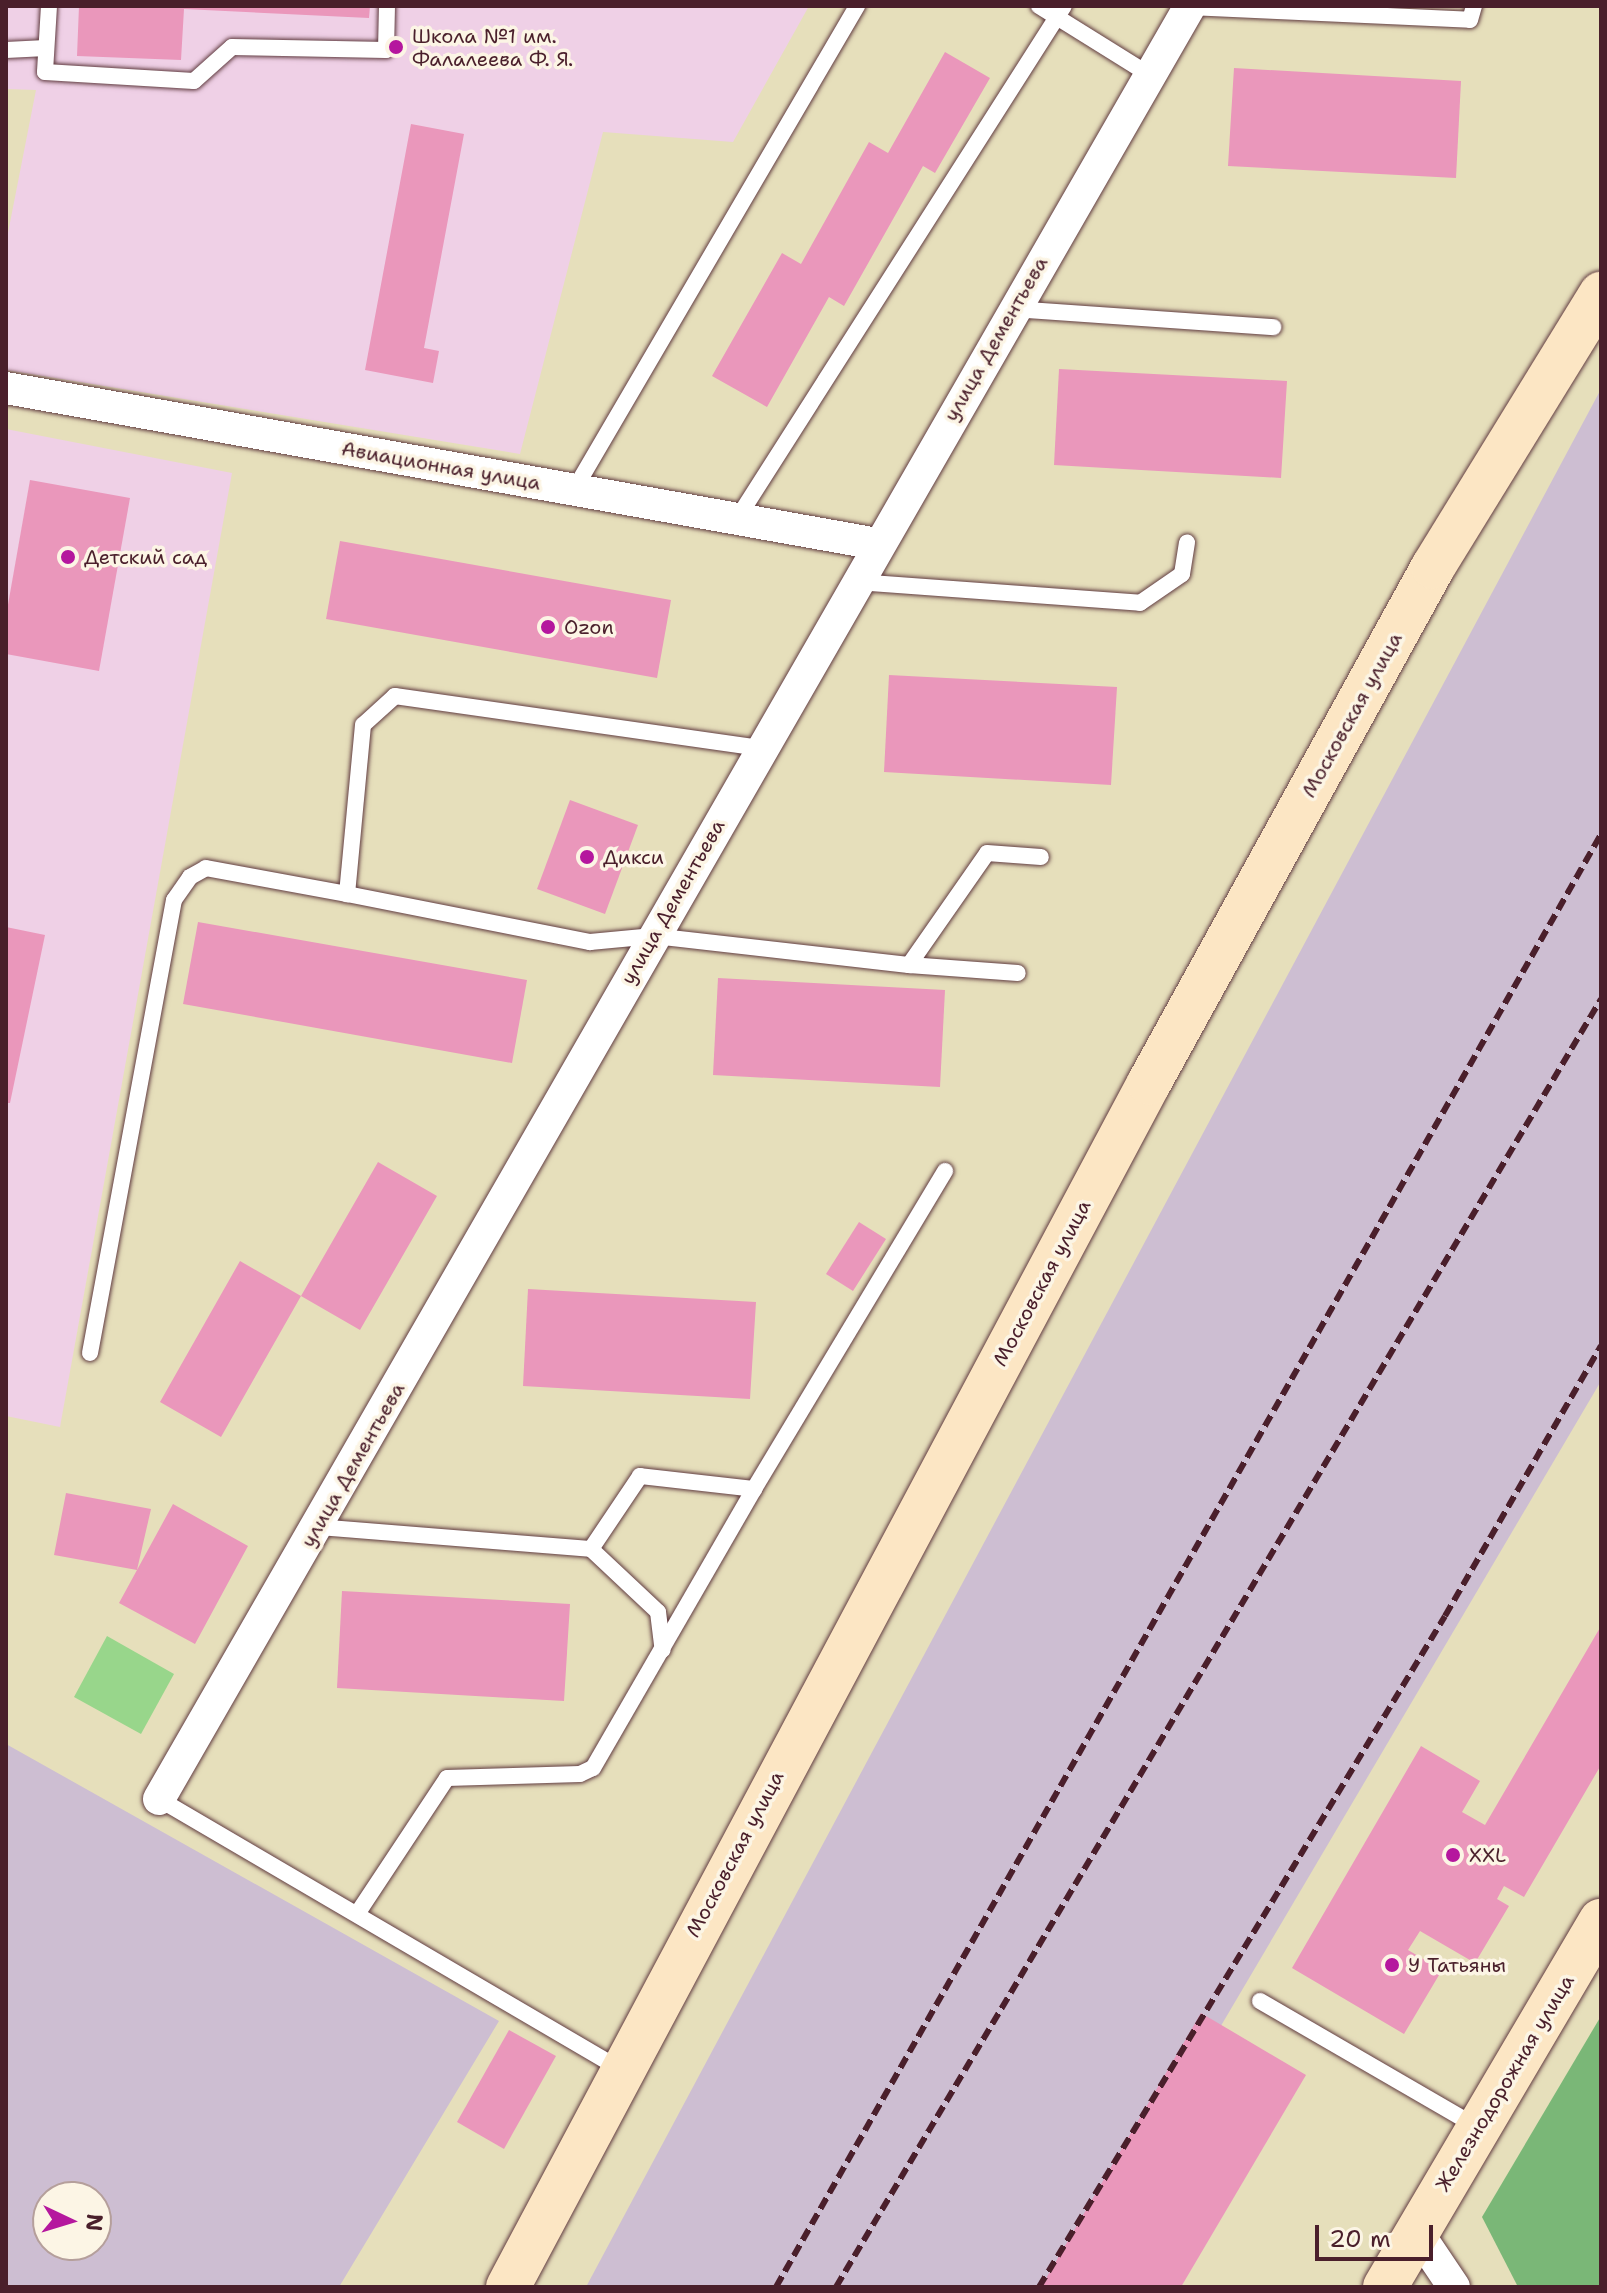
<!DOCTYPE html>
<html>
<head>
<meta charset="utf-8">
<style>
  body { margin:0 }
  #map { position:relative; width:1607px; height:2293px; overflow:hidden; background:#e6dfbb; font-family:"Shantell Sans",sans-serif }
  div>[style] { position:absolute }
  .built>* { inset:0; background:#efd0e6 }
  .industrial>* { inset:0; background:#cdbed2 }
  .green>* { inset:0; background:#98d68b }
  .forest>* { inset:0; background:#7ab777 }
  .building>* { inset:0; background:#ea97bb }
  .roads { filter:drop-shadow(0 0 2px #613c41) drop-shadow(0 0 2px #613c41) }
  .lane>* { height:16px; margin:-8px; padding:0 8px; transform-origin:8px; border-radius:8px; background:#fff }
  .street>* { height:32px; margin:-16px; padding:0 16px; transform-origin:16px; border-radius:16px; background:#fff }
  .secondary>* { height:44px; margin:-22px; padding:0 22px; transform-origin:22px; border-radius:22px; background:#fce6c4 }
  .rail>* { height:6px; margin-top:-3px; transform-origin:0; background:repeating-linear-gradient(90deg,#4a1f2b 0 12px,transparent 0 18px) }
  .dots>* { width:22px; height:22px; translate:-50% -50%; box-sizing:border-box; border:4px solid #fcf5e5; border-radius:50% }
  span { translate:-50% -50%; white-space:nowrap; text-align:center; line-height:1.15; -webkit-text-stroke:7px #fcf5e5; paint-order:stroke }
  .poi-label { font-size:20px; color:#4a1f2b }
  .left { translate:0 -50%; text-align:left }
  .street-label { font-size:20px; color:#4a1f2b }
  .frame { position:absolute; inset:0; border:8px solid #4a1f2b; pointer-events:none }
  .north { position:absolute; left:32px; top:2181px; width:80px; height:80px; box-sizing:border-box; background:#fcf5e5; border:2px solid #b59f9b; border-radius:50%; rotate:94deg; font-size:22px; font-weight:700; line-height:32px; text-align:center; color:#4a1f2b }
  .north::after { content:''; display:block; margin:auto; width:28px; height:36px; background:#b5179e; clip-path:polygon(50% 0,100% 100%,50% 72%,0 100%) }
  .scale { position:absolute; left:1315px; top:2225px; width:118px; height:36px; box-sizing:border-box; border:4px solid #4a1f2b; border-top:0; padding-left:10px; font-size:24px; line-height:28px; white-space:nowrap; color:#4a1f2b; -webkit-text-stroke:6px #fcf5e5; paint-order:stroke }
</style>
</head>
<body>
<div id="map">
  <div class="built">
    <div style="clip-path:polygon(6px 6px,809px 6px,733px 142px,603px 132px,520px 454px,6px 370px,6px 243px,36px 90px,6px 89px)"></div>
    <div style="clip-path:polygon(6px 429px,232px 473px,60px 1427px,6px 1416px)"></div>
  </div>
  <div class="industrial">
    <div style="clip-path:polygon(1601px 389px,1601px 1381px,1067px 2287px,586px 2287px)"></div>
    <div style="clip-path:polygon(evenodd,6px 1744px,499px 2021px,339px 2287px,6px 2287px,6px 1744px,48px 2197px,96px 2197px,96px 2245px,48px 2245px,48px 2197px)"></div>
  </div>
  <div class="green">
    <div style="clip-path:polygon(107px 1636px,174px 1674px,141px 1734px,74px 1697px)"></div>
  </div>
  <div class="forest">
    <div style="clip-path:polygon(1601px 2016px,1601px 2287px,1518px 2287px,1482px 2217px)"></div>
  </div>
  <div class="building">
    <div style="clip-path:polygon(79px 6px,370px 6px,369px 18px,184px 9px,181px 60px,77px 56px)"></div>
    <div style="clip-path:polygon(945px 52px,990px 78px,935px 173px,923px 166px,844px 306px,829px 297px,767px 407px,712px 376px,782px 253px,801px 264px,869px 142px,888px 153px)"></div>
    <div style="clip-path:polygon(1234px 68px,1461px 81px,1456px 178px,1228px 166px)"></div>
    <div style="clip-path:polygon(411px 124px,464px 134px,424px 348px,439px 351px,433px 383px,365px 370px)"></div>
    <div style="clip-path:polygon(1059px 369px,1287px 381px,1281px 478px,1054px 465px)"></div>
    <div style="clip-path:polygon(30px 480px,130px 498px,99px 671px,6px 654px,6px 616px)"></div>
    <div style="clip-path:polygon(340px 541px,671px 600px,657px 678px,326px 619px)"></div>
    <div style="clip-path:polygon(889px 675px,1117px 687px,1111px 785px,884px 772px)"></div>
    <div style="clip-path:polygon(570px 800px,638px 825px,605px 914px,537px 889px)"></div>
    <div style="clip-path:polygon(198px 922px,527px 980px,512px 1063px,183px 1004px)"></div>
    <div style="clip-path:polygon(6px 927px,45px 935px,10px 1103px,6px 1103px)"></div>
    <div style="clip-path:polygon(718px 978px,945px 990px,940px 1087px,713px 1075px)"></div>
    <div style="clip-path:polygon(378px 1162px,437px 1196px,360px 1330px,301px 1296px,221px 1437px,160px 1402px,240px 1261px,301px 1296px)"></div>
    <div style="clip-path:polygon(859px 1222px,886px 1239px,853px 1291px,826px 1274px)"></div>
    <div style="clip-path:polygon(528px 1289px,756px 1302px,750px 1399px,523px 1386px)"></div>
    <div style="clip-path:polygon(66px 1493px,151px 1509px,137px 1570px,173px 1504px,248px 1546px,195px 1644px,119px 1603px,137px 1570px,54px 1555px)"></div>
    <div style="clip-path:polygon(342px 1591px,570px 1604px,564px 1701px,337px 1688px)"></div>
    <div style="clip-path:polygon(1601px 1626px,1601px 1765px,1524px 1897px,1504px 1886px,1497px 1899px,1509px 1906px,1475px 1963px,1420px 1931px,1408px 1950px,1442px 1970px,1404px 2034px,1292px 1968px,1421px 1746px,1480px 1781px,1462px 1812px,1485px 1825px)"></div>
    <div style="clip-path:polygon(1201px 2013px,1306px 2075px,1181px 2287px,1041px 2287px)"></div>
    <div style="clip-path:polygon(509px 2030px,556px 2056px,504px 2149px,457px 2122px)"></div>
  </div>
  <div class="roads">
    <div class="lane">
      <div style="left:49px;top:6px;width:66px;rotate:93.5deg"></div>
      <div style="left:45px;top:72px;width:149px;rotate:3.5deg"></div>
      <div style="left:194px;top:81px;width:51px;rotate:-41.8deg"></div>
      <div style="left:232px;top:47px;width:154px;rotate:1.1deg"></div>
      <div style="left:386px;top:50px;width:44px;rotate:-88.7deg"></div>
      <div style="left:1039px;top:6px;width:131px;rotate:31.9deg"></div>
      <div style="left:1189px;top:7px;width:281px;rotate:2.6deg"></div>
      <div style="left:1470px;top:20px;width:15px;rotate:-74deg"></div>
      <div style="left:6px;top:50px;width:40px;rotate:-2.9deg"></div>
      <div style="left:1014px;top:309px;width:260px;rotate:4deg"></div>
      <div style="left:574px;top:490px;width:561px;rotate:-59.68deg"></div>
      <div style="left:737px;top:519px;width:608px;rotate:-57.49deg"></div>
      <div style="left:857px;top:582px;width:284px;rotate:4.2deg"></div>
      <div style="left:1140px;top:603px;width:51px;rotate:-34.6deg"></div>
      <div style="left:1182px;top:574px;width:32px;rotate:-81deg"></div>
      <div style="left:760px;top:748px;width:369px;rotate:-171.9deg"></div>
      <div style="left:395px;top:696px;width:43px;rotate:137.8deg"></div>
      <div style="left:363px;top:725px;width:170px;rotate:95.4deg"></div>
      <div style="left:347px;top:894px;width:248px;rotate:11.2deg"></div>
      <div style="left:590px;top:942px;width:64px;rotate:-5.4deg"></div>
      <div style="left:654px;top:936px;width:257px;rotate:6.5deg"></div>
      <div style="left:909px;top:965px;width:136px;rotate:-55.1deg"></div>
      <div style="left:987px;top:853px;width:54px;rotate:4.2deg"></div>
      <div style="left:909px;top:965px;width:109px;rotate:4.2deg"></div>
      <div style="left:90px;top:1353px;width:461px;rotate:-79.5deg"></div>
      <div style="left:174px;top:900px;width:28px;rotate:-55deg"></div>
      <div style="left:190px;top:877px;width:18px;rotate:-29deg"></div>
      <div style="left:206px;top:868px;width:143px;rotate:10.4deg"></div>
      <div style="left:318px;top:1527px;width:274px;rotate:4.6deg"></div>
      <div style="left:591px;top:1549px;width:92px;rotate:43.2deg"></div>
      <div style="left:658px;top:1612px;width:38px;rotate:83deg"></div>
      <div style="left:591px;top:1549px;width:88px;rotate:-56.1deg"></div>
      <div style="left:640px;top:1476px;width:115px;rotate:6.5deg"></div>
      <div style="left:754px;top:1489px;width:371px;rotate:-59deg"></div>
      <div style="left:159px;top:1799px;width:534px;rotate:30.36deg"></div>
      <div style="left:357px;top:1914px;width:163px;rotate:-56.5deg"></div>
      <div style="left:447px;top:1778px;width:133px;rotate:-1.7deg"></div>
      <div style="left:580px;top:1774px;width:14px;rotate:-25deg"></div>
      <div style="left:593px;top:1768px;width:322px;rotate:-60deg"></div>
      <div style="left:1260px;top:2001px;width:251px;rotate:30.1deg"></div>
    </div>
    <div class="street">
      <div style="left:6px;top:388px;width:885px;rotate:10.15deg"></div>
      <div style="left:159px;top:1799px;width:2068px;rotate:-60.1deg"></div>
      <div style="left:1417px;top:2232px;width:66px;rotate:56.1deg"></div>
    </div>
    <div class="secondary">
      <div style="left:508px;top:2287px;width:1364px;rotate:-61.97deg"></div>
      <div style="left:1149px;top:1083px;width:589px;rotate:-61.17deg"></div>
      <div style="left:1433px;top:567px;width:321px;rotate:-58.4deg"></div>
      <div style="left:1385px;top:2287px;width:425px;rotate:-59.5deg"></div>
    </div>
  </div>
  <div class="rail">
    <div style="left:776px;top:2287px;width:1671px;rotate:-60.41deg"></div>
    <div style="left:836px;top:2287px;width:1498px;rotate:-59.29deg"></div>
    <div style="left:1039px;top:2287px;width:784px;rotate:-58.82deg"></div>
    <div style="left:1445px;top:1616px;width:312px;rotate:-60deg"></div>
  </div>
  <div class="dots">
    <div style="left:396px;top:47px;background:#b5179e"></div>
    <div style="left:68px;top:557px;background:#b5179e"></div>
    <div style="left:548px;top:627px;background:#b5179e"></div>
    <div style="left:587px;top:857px;background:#b5179e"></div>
    <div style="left:1453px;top:1855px;background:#b5179e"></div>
    <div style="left:1392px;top:1965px;background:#b5179e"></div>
  </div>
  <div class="poi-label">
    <span class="left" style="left:412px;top:48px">Школа №1 им.<br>Фалалеева Ф. Я.</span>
    <span class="left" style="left:84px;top:557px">Детский сад</span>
    <span class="left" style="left:564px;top:627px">Ozon</span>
    <span class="left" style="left:603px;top:857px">Дикси</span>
    <span class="left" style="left:1469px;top:1855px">XXL</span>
    <span class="left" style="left:1408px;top:1965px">У Татьяны</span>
  </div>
  <div class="street-label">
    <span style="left:996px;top:339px;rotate:-60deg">улица Дементьева</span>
    <span style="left:441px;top:466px;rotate:10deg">Авиационная улица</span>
    <span style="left:1352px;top:715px;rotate:-61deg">Московская улица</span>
    <span style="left:673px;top:902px;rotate:-60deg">улица Дементьева</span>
    <span style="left:1042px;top:1283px;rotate:-62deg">Московская улица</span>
    <span style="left:353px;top:1465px;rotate:-60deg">улица Дементьева</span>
    <span style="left:735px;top:1854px;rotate:-62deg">Московская улица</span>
    <span style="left:1505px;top:2083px;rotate:-59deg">Железнодорожная улица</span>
  </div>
  <div class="frame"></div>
  <div class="north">N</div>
  <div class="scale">20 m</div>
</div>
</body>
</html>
